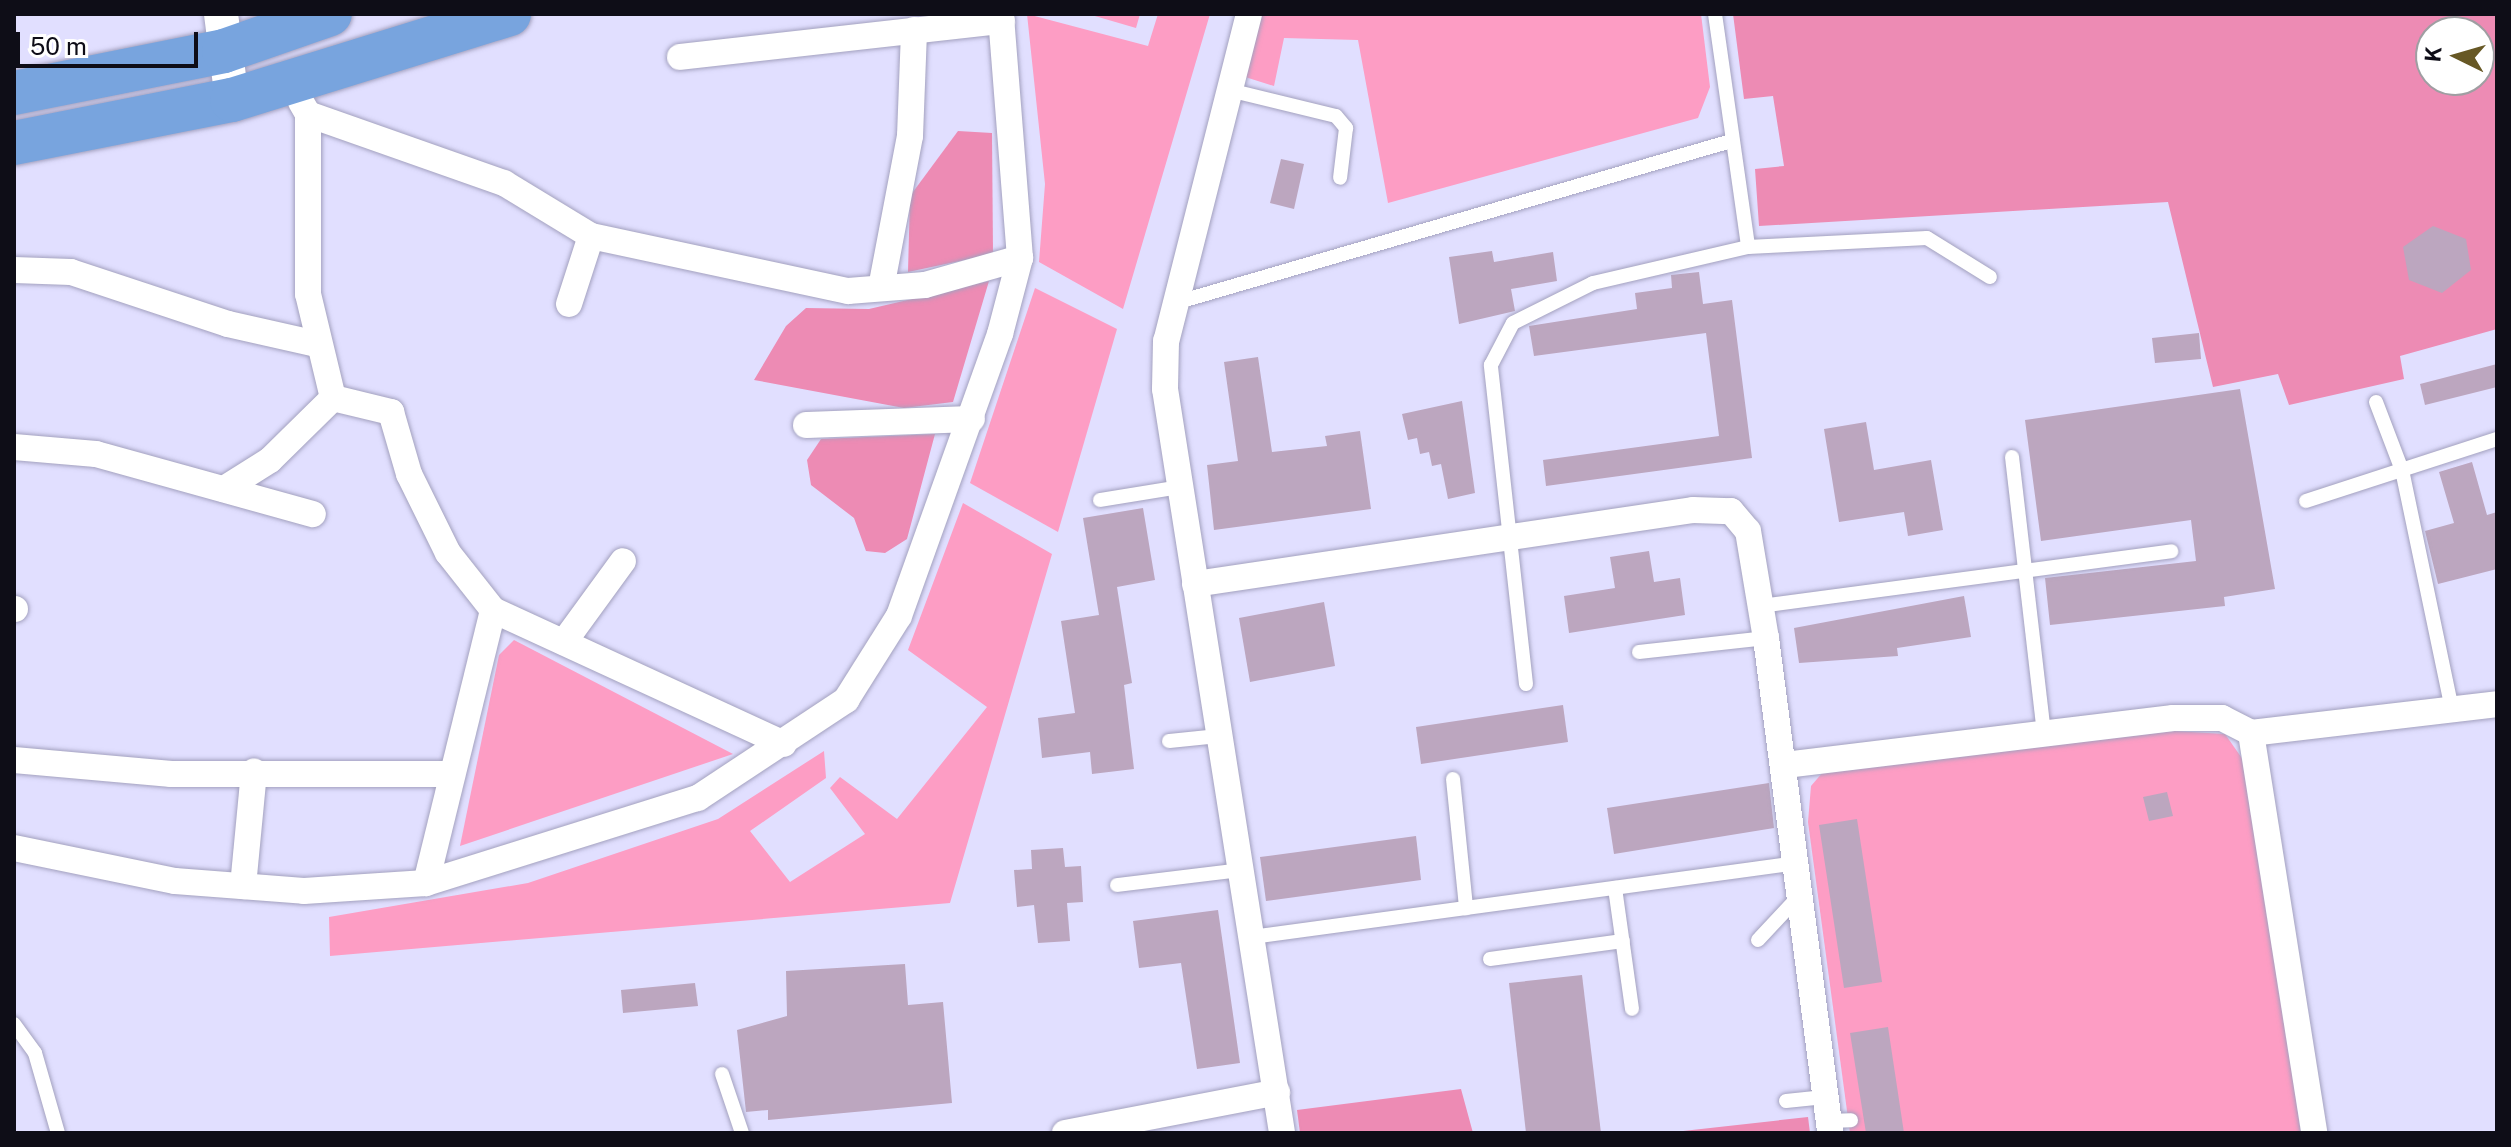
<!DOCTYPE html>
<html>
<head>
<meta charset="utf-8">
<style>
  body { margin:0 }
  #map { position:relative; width:2511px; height:1147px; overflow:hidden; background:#e1dfff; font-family:"Public Sans",sans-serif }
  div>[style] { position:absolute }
  .green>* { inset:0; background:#fd9dc4 }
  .forest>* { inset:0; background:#ed8bb4 }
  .building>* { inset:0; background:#bca6bf }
  .roads { filter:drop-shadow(0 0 2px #a3a1bf) drop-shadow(0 0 2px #a3a1bf) }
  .service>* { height:14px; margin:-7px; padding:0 7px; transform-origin:7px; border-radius:7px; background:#fff }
  .minor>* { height:26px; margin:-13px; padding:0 13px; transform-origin:13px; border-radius:13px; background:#fff }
  .tertiary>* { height:34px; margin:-17px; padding:0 17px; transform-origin:17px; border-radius:17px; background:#fff }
  .trunk>* { height:44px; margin:-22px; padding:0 22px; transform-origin:22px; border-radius:22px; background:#78a4de }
  span { translate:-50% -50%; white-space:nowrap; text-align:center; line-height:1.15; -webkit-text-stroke:6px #fff; paint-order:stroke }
  .frame { position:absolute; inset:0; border:16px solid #0e0d17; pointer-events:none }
  .north { position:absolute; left:2415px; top:16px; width:80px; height:80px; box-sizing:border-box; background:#fff; border:2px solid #9f9ea2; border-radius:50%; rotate:275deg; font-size:22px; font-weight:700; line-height:32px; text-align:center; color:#0e0d17 }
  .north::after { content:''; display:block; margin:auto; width:28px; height:36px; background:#675825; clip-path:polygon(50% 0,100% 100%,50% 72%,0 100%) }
  .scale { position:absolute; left:16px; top:32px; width:182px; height:36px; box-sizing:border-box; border:4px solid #0e0d17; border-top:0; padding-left:10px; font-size:24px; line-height:28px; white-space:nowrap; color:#0e0d17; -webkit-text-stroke:6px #fff; paint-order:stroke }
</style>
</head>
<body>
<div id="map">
  <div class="green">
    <div style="clip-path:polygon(1027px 14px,1148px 46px,1158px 14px,1210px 14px,1123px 309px,1039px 262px,1045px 184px)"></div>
    <div style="clip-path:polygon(1088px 14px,1140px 14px,1136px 28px)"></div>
    <div style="clip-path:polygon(1259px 14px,1701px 14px,1710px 87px,1698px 118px,1388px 203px,1358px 40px,1284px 38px,1274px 86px,1242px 76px)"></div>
    <div style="clip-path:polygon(1035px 288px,1117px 329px,1058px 532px,970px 483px)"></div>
    <div style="clip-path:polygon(963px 503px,1052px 554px,950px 903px,330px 956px,329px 917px,528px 883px,718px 819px,824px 751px,826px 778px,750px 831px,790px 882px,865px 834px,830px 788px,840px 777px,897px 819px,987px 707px,908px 650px)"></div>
    <div style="clip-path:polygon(514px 640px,733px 754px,460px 846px,499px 655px)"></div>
    <div style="clip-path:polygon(2174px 731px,2225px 734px,2246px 764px,2301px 1133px,1850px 1133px,1808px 822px,1811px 786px,1823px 772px)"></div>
  </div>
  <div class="forest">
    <div style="clip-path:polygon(evenodd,1733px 14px,2497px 14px,2497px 329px,2400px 356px,2404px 379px,2289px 405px,2278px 374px,2213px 387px,2168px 202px,1759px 226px,1755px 169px,1784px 166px,1773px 96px,1744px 99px,1733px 14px,2431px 32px,2479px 32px,2479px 80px,2431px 80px,2431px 32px)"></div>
    <div style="clip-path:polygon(958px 131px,992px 133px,993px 254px,908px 272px,910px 196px)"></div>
    <div style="clip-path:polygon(989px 281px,953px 402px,904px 408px,754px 380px,786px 326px,806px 308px,869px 309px)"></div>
    <div style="clip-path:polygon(935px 434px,907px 539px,885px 553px,866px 551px,854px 518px,811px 485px,807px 460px,821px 439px)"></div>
    <div style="clip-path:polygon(1461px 1089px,1473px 1133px,1300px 1133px,1297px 1110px)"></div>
    <div style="clip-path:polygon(1808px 1117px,1810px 1133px,1665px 1133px)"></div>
  </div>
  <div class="building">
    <div style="clip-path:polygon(1281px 159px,1304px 164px,1294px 209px,1270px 203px)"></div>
    <div style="clip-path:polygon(2433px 226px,2466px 239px,2471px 270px,2442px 293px,2409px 280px,2403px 247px)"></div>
    <div style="clip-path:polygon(1492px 251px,1494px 262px,1553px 252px,1557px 281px,1511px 289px,1515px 311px,1459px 324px,1449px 257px)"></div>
    <div style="clip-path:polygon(1699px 272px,1703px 304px,1732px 300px,1752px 458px,1546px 486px,1543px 460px,1719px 436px,1706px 333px,1534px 356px,1529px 326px,1637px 309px,1635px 293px,1672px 288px,1671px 275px)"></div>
    <div style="clip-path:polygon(2199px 333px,2201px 359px,2155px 363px,2152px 338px)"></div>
    <div style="clip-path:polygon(1258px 357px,1272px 452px,1327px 446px,1325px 436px,1360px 431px,1371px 509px,1214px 530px,1207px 465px,1238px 461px,1224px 362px)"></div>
    <div style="clip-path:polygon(2497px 364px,2497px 387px,2425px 405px,2420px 384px)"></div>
    <div style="clip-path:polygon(2240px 389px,2275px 589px,2224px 597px,2225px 606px,2050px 625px,2045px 578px,2196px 561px,2191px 520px,2041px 541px,2025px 420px)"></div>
    <div style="clip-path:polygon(1462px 401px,1475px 493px,1448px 499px,1441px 464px,1432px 466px,1429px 452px,1420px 454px,1417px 438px,1408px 440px,1402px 414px)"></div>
    <div style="clip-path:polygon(1866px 422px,1874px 470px,1931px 460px,1943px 530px,1908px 536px,1904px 512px,1839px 522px,1824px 429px)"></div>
    <div style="clip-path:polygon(2472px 462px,2487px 515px,2497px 512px,2497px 569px,2438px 584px,2425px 531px,2454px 523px,2439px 472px)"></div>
    <div style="clip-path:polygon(1143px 508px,1155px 580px,1117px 587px,1132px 683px,1124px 685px,1134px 769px,1092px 774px,1090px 752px,1042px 758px,1038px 718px,1075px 713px,1061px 621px,1099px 615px,1083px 518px)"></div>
    <div style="clip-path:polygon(1649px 551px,1654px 582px,1680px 578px,1685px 615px,1569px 633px,1564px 596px,1615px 588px,1610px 557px)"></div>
    <div style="clip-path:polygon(1964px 596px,1971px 637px,1897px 648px,1898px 656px,1799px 663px,1794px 628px)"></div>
    <div style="clip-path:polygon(1324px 602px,1335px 666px,1250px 682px,1239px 618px)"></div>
    <div style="clip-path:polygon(1563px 705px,1568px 742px,1421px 764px,1416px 727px)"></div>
    <div style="clip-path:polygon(1769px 783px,1774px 828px,1614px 854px,1607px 808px)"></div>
    <div style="clip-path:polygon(2167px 792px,2173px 816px,2149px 821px,2143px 797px)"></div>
    <div style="clip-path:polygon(1857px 819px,1882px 982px,1844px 988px,1819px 825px)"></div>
    <div style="clip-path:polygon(1416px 836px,1421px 880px,1266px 901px,1260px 857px)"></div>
    <div style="clip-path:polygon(1063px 848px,1065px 867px,1081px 866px,1083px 902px,1067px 903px,1070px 941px,1038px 943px,1034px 905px,1017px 907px,1014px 870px,1032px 869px,1031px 850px)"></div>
    <div style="clip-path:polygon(1218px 910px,1240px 1063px,1197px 1069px,1181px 963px,1139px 968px,1133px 921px)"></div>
    <div style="clip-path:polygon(905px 964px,908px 1005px,943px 1002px,952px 1103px,768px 1120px,768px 1110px,746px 1112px,737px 1030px,787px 1016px,786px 971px)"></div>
    <div style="clip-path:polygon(1582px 975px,1601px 1133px,1526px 1133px,1509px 983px)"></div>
    <div style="clip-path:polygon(695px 983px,698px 1006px,623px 1013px,621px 990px)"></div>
    <div style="clip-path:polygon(1888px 1027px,1904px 1133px,1866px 1133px,1850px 1033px)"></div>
  </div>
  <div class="roads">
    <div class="service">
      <div style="left:1715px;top:14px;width:235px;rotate:81.9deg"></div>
      <div style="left:1229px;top:90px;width:110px;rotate:13.7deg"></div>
      <div style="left:1336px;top:116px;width:16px;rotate:50deg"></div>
      <div style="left:1346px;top:128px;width:50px;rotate:96.8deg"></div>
      <div style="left:1175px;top:303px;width:579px;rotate:-16.24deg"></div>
      <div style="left:2376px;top:402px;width:73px;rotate:69.1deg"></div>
      <div style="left:2402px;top:470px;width:244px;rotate:78.2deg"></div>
      <div style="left:2012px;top:457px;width:279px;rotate:83.4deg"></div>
      <div style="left:1100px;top:500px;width:81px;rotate:-9.2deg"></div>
      <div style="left:2306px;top:501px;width:201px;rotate:-18deg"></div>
      <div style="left:1761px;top:606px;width:414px;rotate:-7.6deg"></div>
      <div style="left:1639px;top:652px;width:128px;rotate:-6.3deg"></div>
      <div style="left:1526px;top:684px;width:321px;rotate:-96.3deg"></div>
      <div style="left:1491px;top:365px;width:47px;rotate:-62.4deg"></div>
      <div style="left:1513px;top:323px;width:89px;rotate:-26.6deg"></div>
      <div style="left:1593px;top:283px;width:159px;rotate:-13.1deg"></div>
      <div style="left:1748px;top:247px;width:179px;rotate:-2.9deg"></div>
      <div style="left:1927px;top:238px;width:74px;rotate:31.8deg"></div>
      <div style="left:1169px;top:741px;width:50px;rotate:-5.7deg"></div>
      <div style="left:1453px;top:779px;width:130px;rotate:84.2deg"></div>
      <div style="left:1117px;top:885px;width:125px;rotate:-6.9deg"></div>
      <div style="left:1615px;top:888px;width:122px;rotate:82deg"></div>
      <div style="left:1252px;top:937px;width:550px;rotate:-7.73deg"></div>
      <div style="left:1758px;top:940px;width:62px;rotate:-47deg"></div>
      <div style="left:1490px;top:959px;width:134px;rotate:-7.7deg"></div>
      <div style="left:14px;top:1024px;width:36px;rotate:54deg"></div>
      <div style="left:35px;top:1053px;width:83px;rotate:74deg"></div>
      <div style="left:722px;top:1074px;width:62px;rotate:71.3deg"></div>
      <div style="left:1786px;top:1101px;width:39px;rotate:-6deg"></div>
      <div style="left:1828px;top:1121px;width:23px;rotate:-2deg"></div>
    </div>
    <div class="minor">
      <div style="left:1249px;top:14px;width:337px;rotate:104.2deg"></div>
      <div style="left:1166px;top:341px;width:48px;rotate:91.2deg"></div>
      <div style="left:1165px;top:389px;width:753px;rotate:81.06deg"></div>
      <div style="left:680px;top:57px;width:324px;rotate:-6.4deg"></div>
      <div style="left:308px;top:114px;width:208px;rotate:19.4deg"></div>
      <div style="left:504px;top:183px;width:102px;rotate:31.3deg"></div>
      <div style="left:591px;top:236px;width:263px;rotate:12.1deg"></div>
      <div style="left:848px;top:291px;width:77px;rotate:-4.5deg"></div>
      <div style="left:925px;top:285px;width:99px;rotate:-15.9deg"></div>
      <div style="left:14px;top:270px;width:57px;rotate:2deg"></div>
      <div style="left:71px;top:272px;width:165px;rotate:18.3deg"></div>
      <div style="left:228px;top:324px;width:91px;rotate:12.7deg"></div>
      <div style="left:881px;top:288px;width:155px;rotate:-79.2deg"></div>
      <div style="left:910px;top:136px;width:106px;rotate:-87.8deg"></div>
      <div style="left:569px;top:304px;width:71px;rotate:-72.1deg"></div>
      <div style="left:333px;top:398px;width:60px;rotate:13.6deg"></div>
      <div style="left:391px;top:412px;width:65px;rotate:73.8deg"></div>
      <div style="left:409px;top:474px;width:88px;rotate:63.7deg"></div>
      <div style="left:448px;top:553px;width:73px;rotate:51.7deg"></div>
      <div style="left:493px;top:610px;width:320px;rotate:24.7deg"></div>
      <div style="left:806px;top:425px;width:166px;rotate:-2.1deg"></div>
      <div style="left:14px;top:447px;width:82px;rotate:4.9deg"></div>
      <div style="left:96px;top:454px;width:225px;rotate:15.5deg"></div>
      <div style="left:224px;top:489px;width:54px;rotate:-32.2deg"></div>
      <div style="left:270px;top:460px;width:88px;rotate:-44.5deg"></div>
      <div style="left:333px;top:398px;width:107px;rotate:-103.5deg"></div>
      <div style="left:308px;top:294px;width:180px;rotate:-90deg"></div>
      <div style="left:308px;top:114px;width:14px;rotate:-120deg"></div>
      <div style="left:1195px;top:584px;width:503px;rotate:-8.45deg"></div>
      <div style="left:1693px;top:510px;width:38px;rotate:2deg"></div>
      <div style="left:1731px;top:511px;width:26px;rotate:50deg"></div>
      <div style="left:1748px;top:531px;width:109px;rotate:80.5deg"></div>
      <div style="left:1766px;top:638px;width:499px;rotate:82.6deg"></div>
      <div style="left:14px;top:609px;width:1px"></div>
      <div style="left:564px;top:642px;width:100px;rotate:-53.9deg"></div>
      <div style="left:2251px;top:733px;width:248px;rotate:-6.7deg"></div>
      <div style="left:14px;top:760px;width:158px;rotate:5.1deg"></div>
      <div style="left:171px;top:774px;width:281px"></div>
      <div style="left:1785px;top:765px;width:391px;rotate:-6.9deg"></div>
      <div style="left:2173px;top:718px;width:49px"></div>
      <div style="left:2222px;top:718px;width:33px;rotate:27deg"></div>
      <div style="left:2251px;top:733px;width:405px;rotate:81deg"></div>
      <div style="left:14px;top:848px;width:164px;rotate:11.6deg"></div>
      <div style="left:175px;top:881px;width:129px;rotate:4.4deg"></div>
      <div style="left:304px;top:891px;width:122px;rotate:-3.8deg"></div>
      <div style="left:426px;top:883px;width:285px;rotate:-17.4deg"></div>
      <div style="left:698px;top:798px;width:178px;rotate:-33.5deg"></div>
      <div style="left:846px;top:700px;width:99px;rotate:-57.8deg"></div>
      <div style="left:899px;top:616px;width:300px;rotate:-70.3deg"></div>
      <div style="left:1000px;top:334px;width:79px;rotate:-75.3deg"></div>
      <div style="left:1020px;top:258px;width:245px;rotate:-94.5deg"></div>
      <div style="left:426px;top:883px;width:281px;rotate:-76.2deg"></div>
      <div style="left:243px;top:886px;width:115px;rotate:-84.5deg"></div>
      <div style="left:1065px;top:1133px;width:216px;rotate:-10.9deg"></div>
    </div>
    <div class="tertiary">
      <div style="left:221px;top:14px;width:87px;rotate:82.7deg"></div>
    </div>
    <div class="trunk">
      <div style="left:14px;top:93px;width:214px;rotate:-11.3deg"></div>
      <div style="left:224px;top:51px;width:112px;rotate:-19.2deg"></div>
      <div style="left:14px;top:143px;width:222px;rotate:-11.2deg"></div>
      <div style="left:232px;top:100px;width:290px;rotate:-17.2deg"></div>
    </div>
  </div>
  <div class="frame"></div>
  <div class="north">K</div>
  <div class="scale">50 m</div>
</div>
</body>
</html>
